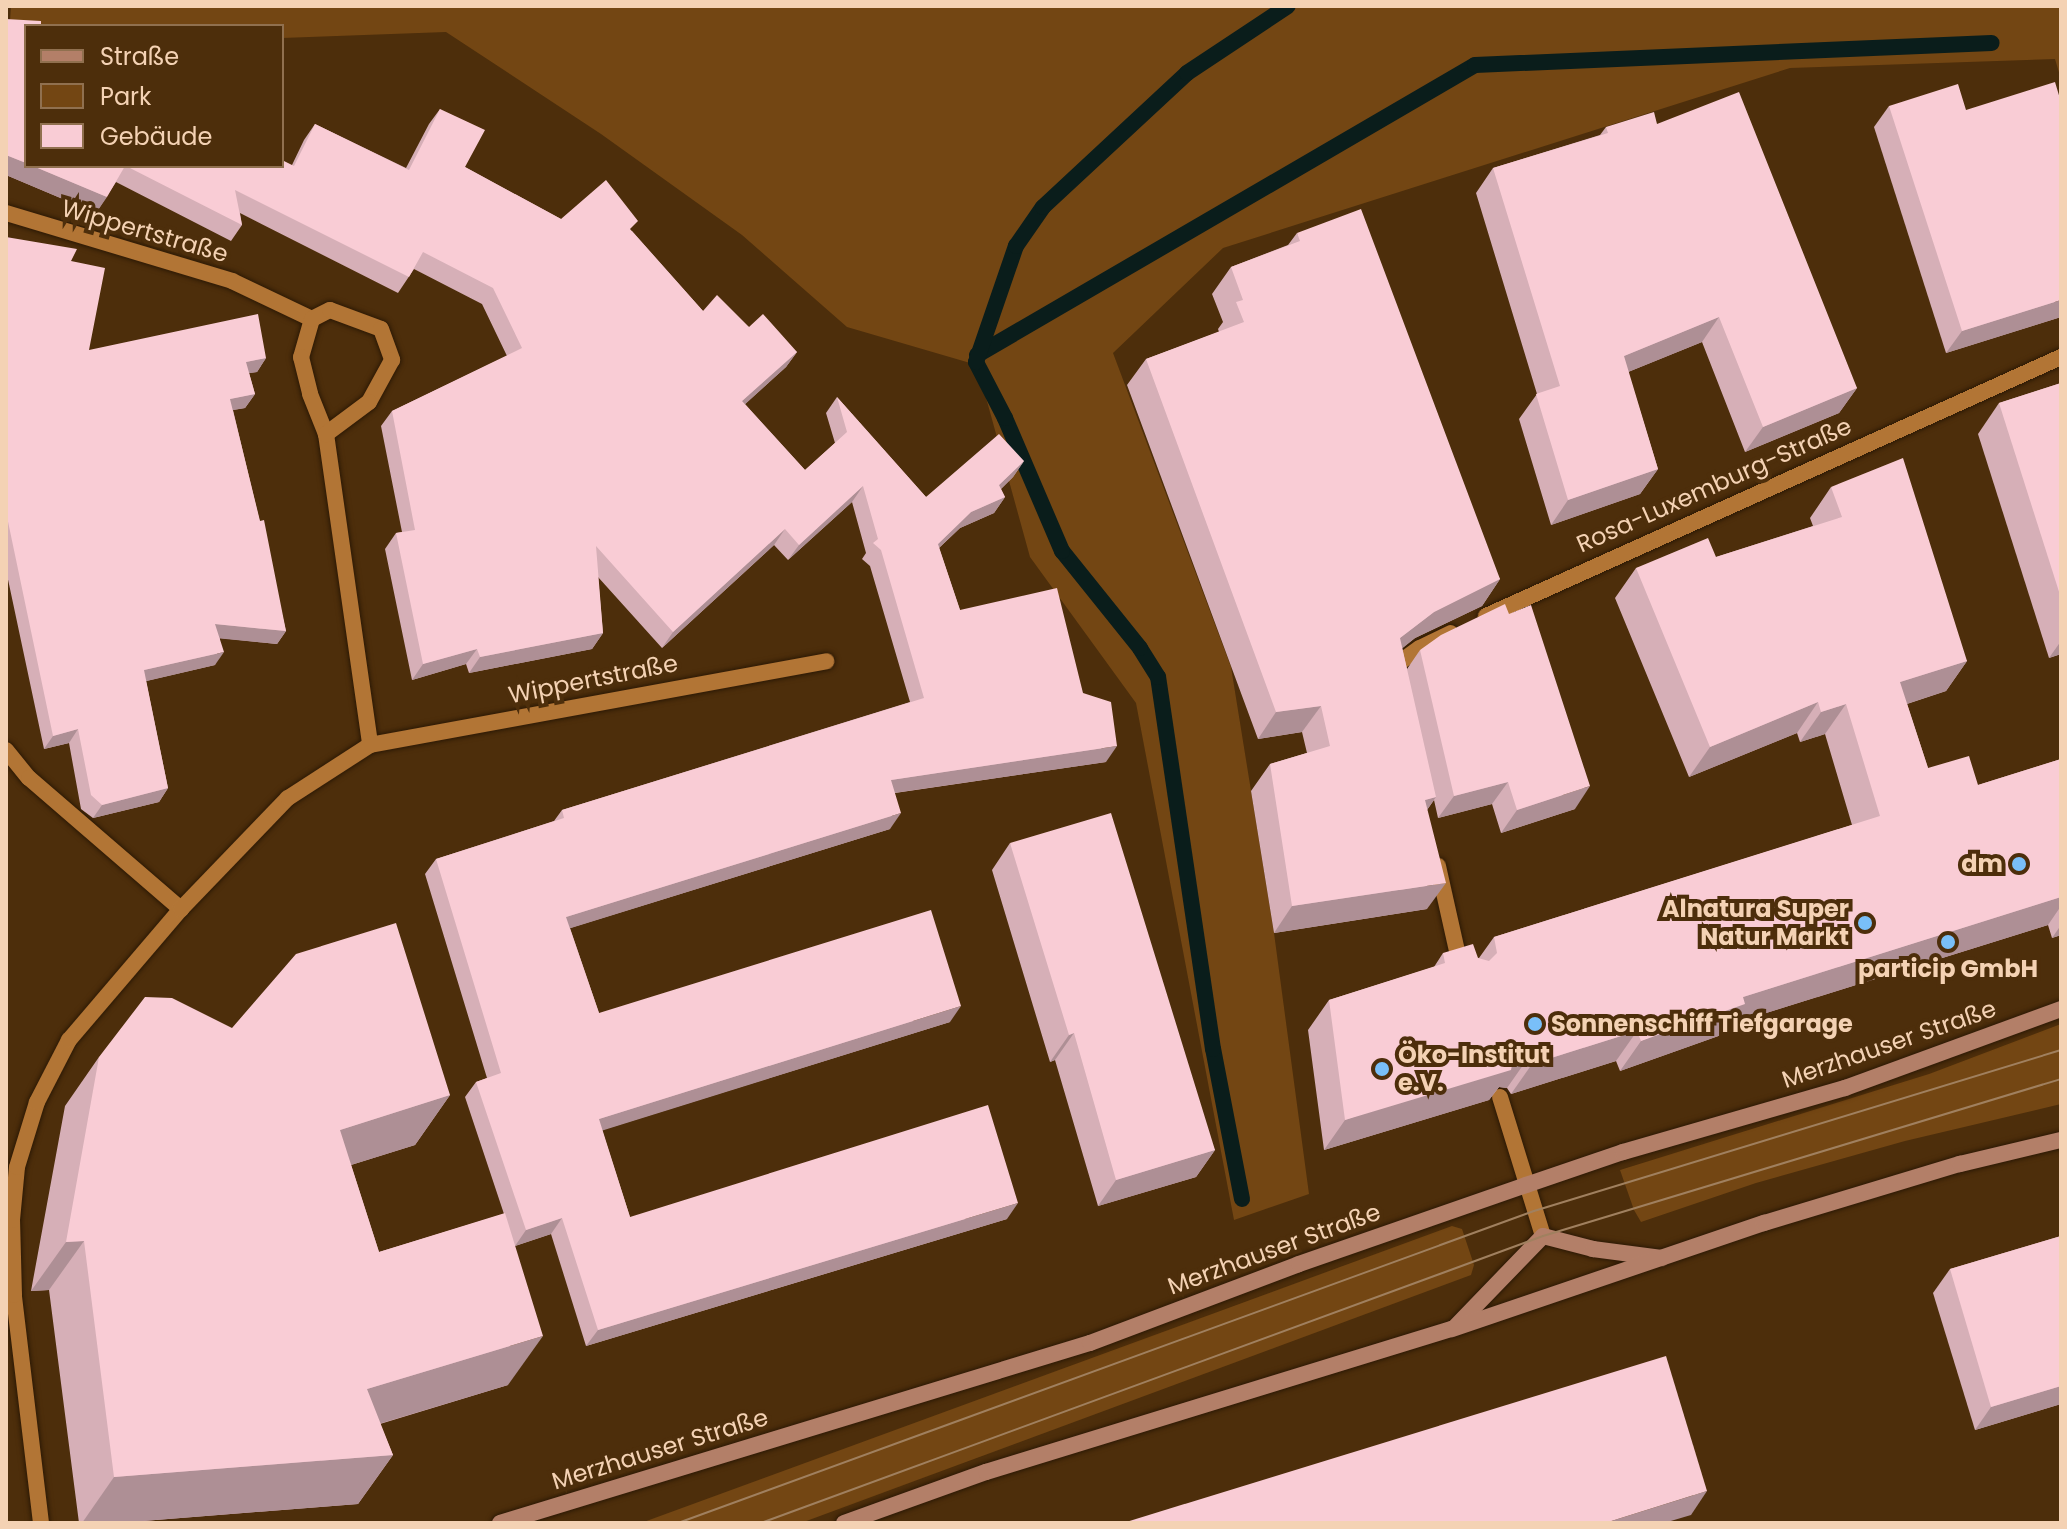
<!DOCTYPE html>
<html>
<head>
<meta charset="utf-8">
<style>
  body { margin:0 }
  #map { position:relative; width:2067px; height:1529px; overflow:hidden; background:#4d2e0b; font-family:Poppins,sans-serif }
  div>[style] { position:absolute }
  .green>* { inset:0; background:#734613 }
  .stream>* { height:16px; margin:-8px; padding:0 8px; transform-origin:8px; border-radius:8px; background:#0a1d1b }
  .roads { filter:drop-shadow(0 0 2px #2c1905) drop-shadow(0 0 2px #2c1905) }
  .street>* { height:16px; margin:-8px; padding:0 8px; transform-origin:8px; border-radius:8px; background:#b27535 }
  .secondary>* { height:16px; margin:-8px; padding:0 8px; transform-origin:8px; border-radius:8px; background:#b37f68 }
  .tram>* { height:2px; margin:-1px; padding:0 1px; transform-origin:1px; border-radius:1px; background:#a0805f }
  .wall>* { inset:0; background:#d6afb7 }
  .shaded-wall>* { inset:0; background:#ae8f95 }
  .building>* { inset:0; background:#f9ccd5 }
  .dots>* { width:22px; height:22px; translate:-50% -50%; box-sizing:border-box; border:4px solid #4d2e0b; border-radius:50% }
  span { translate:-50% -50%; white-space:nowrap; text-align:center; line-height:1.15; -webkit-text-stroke:8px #4d2e0b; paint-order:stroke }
  .street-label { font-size:24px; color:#f4d2b4 }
  .poi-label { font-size:24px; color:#f4d2b4; font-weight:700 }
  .right { translate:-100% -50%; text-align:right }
  .left { translate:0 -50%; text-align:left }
  .frame { position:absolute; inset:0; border:8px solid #f4d2b4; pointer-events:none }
  .legend { position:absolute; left:24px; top:24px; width:260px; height:144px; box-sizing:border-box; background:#4d2e0b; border:2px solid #90704f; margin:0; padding:10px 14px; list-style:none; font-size:24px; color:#f4d2b4 }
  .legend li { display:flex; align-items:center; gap:16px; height:40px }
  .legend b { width:40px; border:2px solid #90704f }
</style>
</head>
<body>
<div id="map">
  <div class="green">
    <div style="clip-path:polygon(11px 6px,2061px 6px,2061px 79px,2055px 59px,1790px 68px,1223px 248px,1113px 353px,1231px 667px,1274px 933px,1309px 1194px,1234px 1220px,1136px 703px,1030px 557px,977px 365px,847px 327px,742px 235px,601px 134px,446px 32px,282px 38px,282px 26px,26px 26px,9px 36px)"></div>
    <div style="clip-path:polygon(2061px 1024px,2061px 1104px,1905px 1141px,1756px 1183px,1641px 1222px,1634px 1210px,1620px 1170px,1929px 1074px)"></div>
    <div style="clip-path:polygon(1452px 1226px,1462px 1229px,1474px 1265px,1471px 1275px,801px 1523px,641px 1523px)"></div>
  </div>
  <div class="stream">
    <div style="left:977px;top:355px;width:576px;rotate:-30.21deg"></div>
    <div style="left:1475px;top:65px;width:517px;rotate:-2.44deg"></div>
    <div style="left:1242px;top:1199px;width:153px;rotate:-100.9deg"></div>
    <div style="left:1213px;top:1049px;width:376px;rotate:-98.4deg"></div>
    <div style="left:1158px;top:677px;width:34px;rotate:-122deg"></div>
    <div style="left:1140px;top:648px;width:124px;rotate:-128.8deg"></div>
    <div style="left:1062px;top:551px;width:145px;rotate:-113.2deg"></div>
    <div style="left:1005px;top:418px;width:63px;rotate:-117.4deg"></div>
    <div style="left:976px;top:362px;width:123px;rotate:-71deg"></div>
    <div style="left:1016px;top:246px;width:47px;rotate:-55.3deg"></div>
    <div style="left:1043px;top:207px;width:197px;rotate:-42.9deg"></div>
    <div style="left:1187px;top:73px;width:121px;rotate:-33.6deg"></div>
  </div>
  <div class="roads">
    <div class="street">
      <div style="left:6px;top:213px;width:236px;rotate:16.7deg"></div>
      <div style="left:232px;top:281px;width:89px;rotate:25.4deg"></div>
      <div style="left:312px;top:319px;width:40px;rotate:106deg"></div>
      <div style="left:301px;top:357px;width:38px;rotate:76deg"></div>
      <div style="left:310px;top:394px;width:43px;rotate:68.2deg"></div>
      <div style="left:326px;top:434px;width:314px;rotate:81.9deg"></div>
      <div style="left:312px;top:319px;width:20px;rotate:-27deg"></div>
      <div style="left:330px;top:310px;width:54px;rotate:20.4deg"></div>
      <div style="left:381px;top:329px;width:33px;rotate:70deg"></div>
      <div style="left:392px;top:360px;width:48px;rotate:118.7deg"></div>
      <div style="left:369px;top:402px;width:54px;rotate:143.3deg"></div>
      <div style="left:1486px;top:616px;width:631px;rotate:-24.25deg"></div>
      <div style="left:1393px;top:672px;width:4px;rotate:-104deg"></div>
      <div style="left:1392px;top:668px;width:34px;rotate:-36deg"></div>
      <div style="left:1420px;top:648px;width:34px;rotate:-26deg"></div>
      <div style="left:6px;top:750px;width:36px;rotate:51deg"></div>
      <div style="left:29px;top:778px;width:201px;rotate:40.8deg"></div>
      <div style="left:1438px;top:866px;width:106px;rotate:77.4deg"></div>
      <div style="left:1500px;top:1097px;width:145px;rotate:72.8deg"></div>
      <div style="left:41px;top:1523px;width:230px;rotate:-96.8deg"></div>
      <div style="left:14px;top:1295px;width:75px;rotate:-91.5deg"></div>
      <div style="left:12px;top:1220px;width:53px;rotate:-84.6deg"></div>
      <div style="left:17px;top:1167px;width:68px;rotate:-72.9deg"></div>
      <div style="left:37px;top:1102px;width:70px;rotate:-62.7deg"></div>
      <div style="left:69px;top:1040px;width:172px;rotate:-49.5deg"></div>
      <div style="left:181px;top:909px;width:154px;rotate:-46.1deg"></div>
      <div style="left:288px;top:798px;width:98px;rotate:-32.9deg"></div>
      <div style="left:370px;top:745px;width:464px;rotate:-10.4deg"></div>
    </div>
    <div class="secondary">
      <div style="left:1456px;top:1326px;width:125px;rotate:-46deg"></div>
      <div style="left:1543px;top:1236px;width:52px;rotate:14.6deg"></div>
      <div style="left:1593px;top:1249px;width:69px;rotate:7.5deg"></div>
      <div style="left:500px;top:1523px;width:617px;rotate:-16.97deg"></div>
      <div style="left:1090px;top:1343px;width:223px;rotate:-20.7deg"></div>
      <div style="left:1299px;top:1264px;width:240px;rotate:-19.2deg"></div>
      <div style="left:1526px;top:1185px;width:102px;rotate:-18.8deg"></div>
      <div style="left:1623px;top:1152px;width:231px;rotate:-16.1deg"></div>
      <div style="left:1845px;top:1088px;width:230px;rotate:-20.1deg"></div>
      <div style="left:844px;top:1523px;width:151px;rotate:-19.8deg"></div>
      <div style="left:986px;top:1472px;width:487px;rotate:-17.1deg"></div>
      <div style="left:1452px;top:1329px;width:330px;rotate:-18.8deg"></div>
      <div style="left:1764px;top:1223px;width:205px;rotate:-16.8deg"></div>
      <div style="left:1960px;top:1164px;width:104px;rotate:-13.4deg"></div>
    </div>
  </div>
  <div class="tram">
    <div style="left:678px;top:1523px;width:911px;rotate:-20.03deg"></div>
    <div style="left:1534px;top:1211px;width:551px;rotate:-16.99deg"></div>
    <div style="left:761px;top:1523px;width:833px;rotate:-20.15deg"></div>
    <div style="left:1543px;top:1236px;width:541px;rotate:-16.86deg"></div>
  </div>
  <div class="wall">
    <div style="clip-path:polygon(6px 19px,26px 166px,292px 165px,304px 140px,315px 124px,406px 168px,429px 124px,440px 109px,465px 167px,561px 219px,632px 231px,703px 311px,749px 327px,797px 352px,786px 367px,745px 404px,805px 470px,835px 443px,826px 413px,837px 397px,926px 497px,1024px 461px,1013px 477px,1001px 489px,1005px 497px,994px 513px,960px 528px,939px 548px,960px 610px,1083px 693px,1106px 762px,895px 793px,890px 829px,570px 928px,599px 1013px,950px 1022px,602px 1130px,630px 1217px,1007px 1219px,586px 1346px,551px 1234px,515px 1246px,508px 1385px,380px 1424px,393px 1455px,358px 1504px,118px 1523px,79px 1523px,49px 1290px,31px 1291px,65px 1106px,99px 1057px,232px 1028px,450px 1095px,415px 1145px,351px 1165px,379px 1252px,504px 1214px,465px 1097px,476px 1082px,487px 1078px,425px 874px,436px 859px,554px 821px,562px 810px,910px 702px,870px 566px,862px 559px,866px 553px,852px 502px,788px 560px,774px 545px,662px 648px,598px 577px,603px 633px,592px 649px,469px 673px,466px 664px,412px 680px,385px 549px,396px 533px,402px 532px,381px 426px,392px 411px,507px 356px,482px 304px,414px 269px,398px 293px,240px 213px,242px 225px,231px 241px,116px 182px,96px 213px,6px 175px)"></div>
    <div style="clip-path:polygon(1889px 106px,1966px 110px,2061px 317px,1946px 353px,1874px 127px)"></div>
    <div style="clip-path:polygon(1657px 124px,1857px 388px,1839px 413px,1745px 452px,1702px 342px,1628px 372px,1658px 469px,1640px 494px,1551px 525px,1519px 419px,1537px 394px,1476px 193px,1493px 168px,1600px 135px,1606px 127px)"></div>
    <div style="clip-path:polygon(1297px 233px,1500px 579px,1482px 606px,1415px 638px,1402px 648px,1407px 669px,1420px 650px,1575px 809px,1501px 833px,1492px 804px,1438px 818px,1434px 800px,1427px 810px,1427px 909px,1274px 933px,1251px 791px,1270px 764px,1307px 753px,1302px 732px,1258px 739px,1127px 385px,1146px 359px,1219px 332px,1218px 329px,1223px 322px,1212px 294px,1231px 267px,1288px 245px)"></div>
    <div style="clip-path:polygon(6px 237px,71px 261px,89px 350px,266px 358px,257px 372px,249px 373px,255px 394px,245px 408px,233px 410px,286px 631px,277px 644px,220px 638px,215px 665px,146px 681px,168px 788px,159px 802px,93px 818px,81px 809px,69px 743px,44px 749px,6px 570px)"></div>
    <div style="clip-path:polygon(2061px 383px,2061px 654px,2049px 658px,1978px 434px,1999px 403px)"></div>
    <div style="clip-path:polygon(1831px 487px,1967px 661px,1946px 691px,1907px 704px,1928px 768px,1978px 785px,2061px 759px,2061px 935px,2052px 938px,2048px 925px,1731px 1024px,1724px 1034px,1620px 1071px,1616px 1061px,1511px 1094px,1507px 1088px,1499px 1087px,1489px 1100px,1324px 1150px,1308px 1030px,1329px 1000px,1434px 967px,1443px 953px,1479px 958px,1494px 937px,1852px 825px,1825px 734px,1800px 742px,1797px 733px,1689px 777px,1615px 598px,1636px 568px,1716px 557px,1813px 526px,1810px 518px)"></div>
    <div style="clip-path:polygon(1010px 843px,1215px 1150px,1196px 1177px,1098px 1206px,1055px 1060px,1050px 1062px,992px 870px)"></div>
    <div style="clip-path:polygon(2061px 1236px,2061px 1404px,1975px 1430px,1933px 1293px,1950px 1269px)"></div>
  </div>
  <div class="shaded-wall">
    <div style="clip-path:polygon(6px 155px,26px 163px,26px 166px,33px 166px,107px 197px,96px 213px,6px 175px)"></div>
    <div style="clip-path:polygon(2061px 300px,2061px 317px,1946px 353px,1962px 331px)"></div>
    <div style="clip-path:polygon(1719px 317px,1702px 342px,1606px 381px,1624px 356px)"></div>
    <div style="clip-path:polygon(797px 352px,786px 367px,731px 417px,742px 401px)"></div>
    <div style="clip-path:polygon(266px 358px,257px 372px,237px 375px,246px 362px)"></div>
    <div style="clip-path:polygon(1857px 388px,1839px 413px,1745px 452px,1763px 427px)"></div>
    <div style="clip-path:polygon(255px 394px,245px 408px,221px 412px,230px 399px)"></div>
    <div style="clip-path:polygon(1024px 461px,1013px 477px,988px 501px,999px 485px)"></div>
    <div style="clip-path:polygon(1658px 469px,1640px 494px,1551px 525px,1568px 500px)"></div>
    <div style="clip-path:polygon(863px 486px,852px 502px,788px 560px,799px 545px)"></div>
    <div style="clip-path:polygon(1005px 497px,994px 513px,960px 528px,926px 560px,938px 544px,971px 512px)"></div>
    <div style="clip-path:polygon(785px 529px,774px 545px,662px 648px,673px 632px)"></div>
    <div style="clip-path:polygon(1500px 579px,1482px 606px,1415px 638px,1382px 665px,1400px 638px,1434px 612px)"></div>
    <div style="clip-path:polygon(215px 624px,286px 631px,277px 644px,205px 637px)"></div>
    <div style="clip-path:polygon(603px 633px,592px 649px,469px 673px,480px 657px)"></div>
    <div style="clip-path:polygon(2061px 641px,2061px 654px,2049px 658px)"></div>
    <div style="clip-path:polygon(477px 649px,466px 664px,412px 680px,423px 664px)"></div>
    <div style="clip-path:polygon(224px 652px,215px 665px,134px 684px,144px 670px)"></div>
    <div style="clip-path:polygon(1967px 661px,1946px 691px,1879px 713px,1900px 682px)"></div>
    <div style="clip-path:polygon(1818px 702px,1797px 733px,1689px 777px,1710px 747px)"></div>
    <div style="clip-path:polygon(1846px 704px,1825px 734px,1800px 742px,1821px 712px)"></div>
    <div style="clip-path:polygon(1321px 706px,1302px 732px,1258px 739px,1276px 712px)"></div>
    <div style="clip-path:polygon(78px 729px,69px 743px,44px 749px,53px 736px)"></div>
    <div style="clip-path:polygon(1117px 746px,1106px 762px,880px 795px,891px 780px)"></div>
    <div style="clip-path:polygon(1508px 782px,1492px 804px,1438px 818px,1454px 796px)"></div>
    <div style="clip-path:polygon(1590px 786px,1575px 809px,1501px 833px,1517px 810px)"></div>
    <div style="clip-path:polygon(168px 788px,159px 802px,93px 818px,102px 805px)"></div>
    <div style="clip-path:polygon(1436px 797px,1417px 824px,1425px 800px)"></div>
    <div style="clip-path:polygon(901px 813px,890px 829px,555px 933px,566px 917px)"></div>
    <div style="clip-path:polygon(1446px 883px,1427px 909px,1274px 933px,1292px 906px)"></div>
    <div style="clip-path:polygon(2061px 897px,2061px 906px,2048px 925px,1731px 1024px,1724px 1034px,1620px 1071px,1641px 1041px,1743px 997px)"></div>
    <div style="clip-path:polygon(2061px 925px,2061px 935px,2052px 938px)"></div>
    <div style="clip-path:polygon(961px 1006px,950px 1022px,588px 1135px,599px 1119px)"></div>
    <div style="clip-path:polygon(1637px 1031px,1616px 1061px,1511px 1094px,1532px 1064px)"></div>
    <div style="clip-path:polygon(1074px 1033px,1055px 1060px,1050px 1062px,1069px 1035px)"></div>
    <div style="clip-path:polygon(1519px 1056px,1528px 1058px,1507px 1088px,1499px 1087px,1489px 1100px,1324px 1150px,1345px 1120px,1513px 1060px)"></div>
    <div style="clip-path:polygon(450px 1095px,415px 1145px,306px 1179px,340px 1130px)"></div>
    <div style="clip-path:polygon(1215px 1150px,1196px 1177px,1098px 1206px,1116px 1180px)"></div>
    <div style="clip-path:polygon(1018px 1203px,1007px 1219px,586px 1346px,598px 1330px)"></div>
    <div style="clip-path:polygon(562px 1218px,551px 1234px,515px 1246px,526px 1230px)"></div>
    <div style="clip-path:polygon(84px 1241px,49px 1290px,31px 1291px,66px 1242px)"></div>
    <div style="clip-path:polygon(543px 1336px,508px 1385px,332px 1438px,367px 1389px)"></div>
    <div style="clip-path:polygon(2061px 1386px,2061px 1404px,1975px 1430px,1991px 1407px)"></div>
    <div style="clip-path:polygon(393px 1455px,358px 1504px,118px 1523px,82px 1523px,114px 1477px)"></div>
    <div style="clip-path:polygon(1707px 1491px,1691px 1515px,1664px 1523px,1605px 1523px)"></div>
  </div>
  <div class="building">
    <div style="clip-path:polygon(6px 19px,41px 21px,41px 26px,26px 26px,26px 163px,6px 155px)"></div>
    <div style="clip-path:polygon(2055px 82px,2061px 102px,2061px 300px,1962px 331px,1889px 106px,1958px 84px,1966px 110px)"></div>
    <div style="clip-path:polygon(1739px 92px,1857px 388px,1763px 427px,1719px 317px,1624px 356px,1658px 469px,1568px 500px,1536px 394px,1560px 386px,1493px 168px,1608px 133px,1606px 127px,1654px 112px,1657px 124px)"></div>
    <div style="clip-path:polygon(440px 109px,485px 130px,465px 167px,561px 219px,606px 180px,638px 221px,630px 229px,703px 311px,717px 295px,749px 327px,763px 314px,797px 352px,742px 401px,805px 470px,847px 432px,837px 397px,926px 497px,999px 434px,1024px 461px,999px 485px,1005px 497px,971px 512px,938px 544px,960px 610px,1057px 588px,1083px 693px,1111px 702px,1117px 746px,891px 780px,901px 813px,566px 917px,599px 1013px,931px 910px,961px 1006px,599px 1119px,630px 1217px,988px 1105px,1018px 1203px,598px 1330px,562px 1218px,526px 1230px,476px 1082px,501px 1073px,436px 859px,564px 818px,562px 810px,924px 698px,881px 550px,873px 543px,878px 539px,863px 486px,799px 545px,785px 529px,673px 632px,596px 546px,603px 633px,480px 657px,477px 649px,423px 664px,396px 533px,415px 530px,392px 411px,522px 348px,493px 288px,423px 252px,409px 277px,235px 190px,242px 225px,126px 166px,282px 166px,282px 160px,294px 166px,315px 124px,409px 170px)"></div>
    <div style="clip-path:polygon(33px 166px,125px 166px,107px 197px)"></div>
    <div style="clip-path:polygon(1361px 209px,1500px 579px,1434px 612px,1400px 638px,1436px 797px,1425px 800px,1446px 883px,1292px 906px,1270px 764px,1330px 746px,1321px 706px,1276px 712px,1146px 359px,1244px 322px,1236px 302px,1243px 300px,1231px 267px,1300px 241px,1297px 233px)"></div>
    <div style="clip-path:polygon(6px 237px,77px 249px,71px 261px,105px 268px,89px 350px,258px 314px,266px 358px,246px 362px,255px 394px,230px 399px,260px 521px,264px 520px,286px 631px,215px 624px,224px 652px,144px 670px,168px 788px,102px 805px,91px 795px,78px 729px,53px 736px,6px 512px)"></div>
    <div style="clip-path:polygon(2061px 383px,2061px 598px,1999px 403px)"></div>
    <div style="clip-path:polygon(1903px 458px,1967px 661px,1900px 682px,1928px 768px,1969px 756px,1978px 785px,2061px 759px,2061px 897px,1743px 997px,1745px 1004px,1641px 1041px,1637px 1031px,1532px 1064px,1528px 1058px,1519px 1056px,1513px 1060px,1511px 1070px,1345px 1120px,1329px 1000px,1445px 963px,1443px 953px,1473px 944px,1478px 958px,1489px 961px,1497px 953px,1494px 937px,1880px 816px,1846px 704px,1821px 712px,1818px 702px,1710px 747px,1636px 568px,1708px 538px,1716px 557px,1842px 517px,1831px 487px)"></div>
    <div style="clip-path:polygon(1505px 604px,1509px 614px,1531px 605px,1590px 786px,1517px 810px,1508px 782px,1454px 796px,1420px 650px,1441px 635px)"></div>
    <div style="clip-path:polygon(1111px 813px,1215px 1150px,1116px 1180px,1074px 1033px,1069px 1035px,1010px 843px)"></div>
    <div style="clip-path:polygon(396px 923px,450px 1095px,340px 1130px,379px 1252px,505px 1213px,543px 1336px,367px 1389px,393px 1455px,114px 1477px,84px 1241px,66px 1242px,99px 1057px,145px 997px,172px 998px,232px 1028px,296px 954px)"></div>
    <div style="clip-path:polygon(2061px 1236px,2061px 1386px,1991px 1407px,1950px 1269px)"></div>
    <div style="clip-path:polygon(1666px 1356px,1707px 1491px,1605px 1523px,1123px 1523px)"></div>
  </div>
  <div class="dots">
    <div style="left:2019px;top:864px;background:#79bff8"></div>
    <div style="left:1865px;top:923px;background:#79bff8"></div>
    <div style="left:1948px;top:942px;background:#79bff8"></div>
    <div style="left:1535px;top:1024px;background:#79bff8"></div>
    <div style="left:1382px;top:1069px;background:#79bff8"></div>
  </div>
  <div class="street-label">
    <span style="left:145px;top:231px;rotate:16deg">Wippertstraße</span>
    <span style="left:1714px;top:485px;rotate:-24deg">Rosa-Luxemburg-Straße</span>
    <span style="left:593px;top:679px;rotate:-11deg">Wippertstraße</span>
    <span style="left:1889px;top:1044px;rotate:-19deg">Merzhauser Straße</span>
    <span style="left:1274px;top:1249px;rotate:-20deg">Merzhauser Straße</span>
    <span style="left:660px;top:1449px;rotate:-17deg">Merzhauser Straße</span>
  </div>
  <div class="poi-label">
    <span class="right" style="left:2003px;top:864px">dm</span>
    <span class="right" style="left:1849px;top:923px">Alnatura Super<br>Natur Markt</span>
    <span style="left:1948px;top:969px">particip GmbH</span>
    <span class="left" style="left:1551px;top:1024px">Sonnenschiff Tiefgarage</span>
    <span class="left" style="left:1398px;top:1069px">Öko-Institut<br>e.V.</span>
  </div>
  <div class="frame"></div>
  <ul class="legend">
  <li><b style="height:10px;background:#b37f68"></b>Straße</li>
  <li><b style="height:22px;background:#734613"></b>Park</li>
  <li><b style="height:22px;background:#f9ccd5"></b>Gebäude</li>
  </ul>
</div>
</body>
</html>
